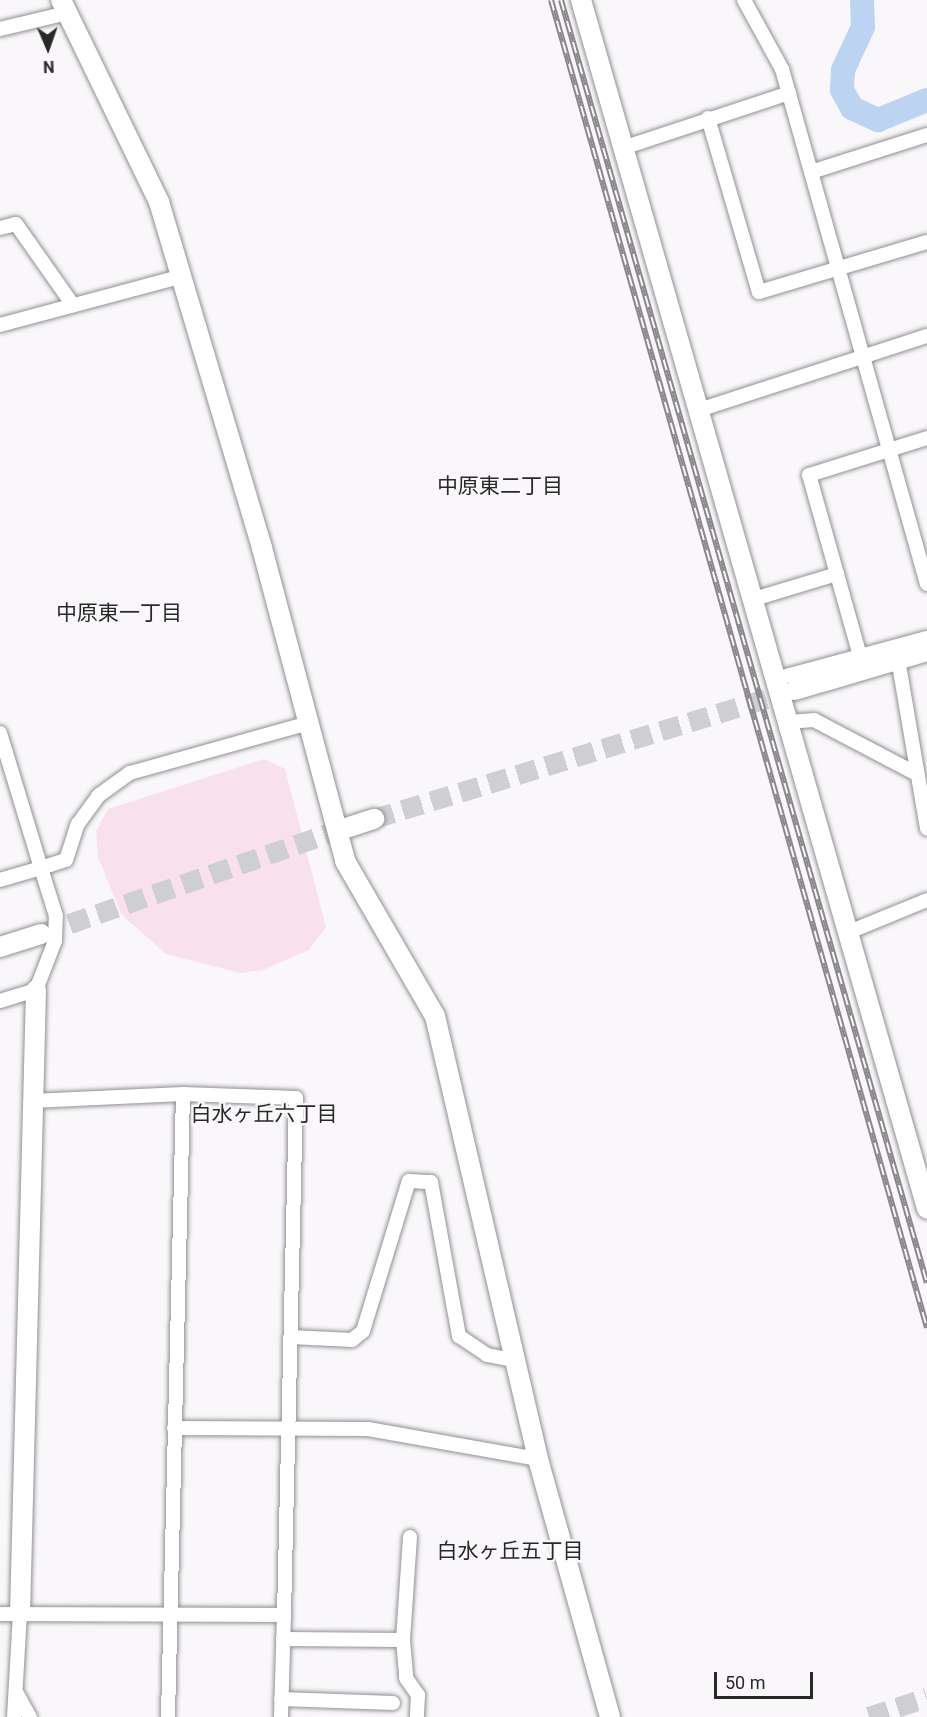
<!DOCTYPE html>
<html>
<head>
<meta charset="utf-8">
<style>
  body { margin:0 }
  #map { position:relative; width:927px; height:1717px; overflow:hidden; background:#f9f7fa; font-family:Roboto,"Noto Sans JP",sans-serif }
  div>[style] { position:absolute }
  .green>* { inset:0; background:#f9e1eb }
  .river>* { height:24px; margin:-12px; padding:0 12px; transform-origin:12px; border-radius:12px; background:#bcd3f2 }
  .secondary-tunnel>* { height:20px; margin-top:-10px; transform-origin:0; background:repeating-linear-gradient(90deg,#cfced0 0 20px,transparent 0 30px) }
  .roads { filter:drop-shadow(0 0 2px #919092) drop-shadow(0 0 2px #919092) }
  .street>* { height:14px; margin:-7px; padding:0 7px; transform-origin:7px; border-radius:7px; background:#fff }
  .secondary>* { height:20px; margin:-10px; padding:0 10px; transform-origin:10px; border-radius:10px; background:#fff }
  .rail>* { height:6px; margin-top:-3px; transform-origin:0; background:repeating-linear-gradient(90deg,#f9f7fa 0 11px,#898789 0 22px); box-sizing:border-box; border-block:2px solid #898789 }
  span { translate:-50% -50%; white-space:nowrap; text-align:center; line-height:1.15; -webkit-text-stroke:4.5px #f9f7fa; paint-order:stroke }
  .neighbourhood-label { font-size:21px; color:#292829 }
  .north { position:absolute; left:18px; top:18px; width:60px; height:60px; -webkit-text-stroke:4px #f9f7fa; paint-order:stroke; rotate:178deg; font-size:16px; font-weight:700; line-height:24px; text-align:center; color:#292829 }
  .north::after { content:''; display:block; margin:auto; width:21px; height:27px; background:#292829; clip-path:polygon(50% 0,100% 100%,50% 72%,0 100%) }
  .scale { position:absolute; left:714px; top:1672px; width:99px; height:27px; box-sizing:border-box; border:3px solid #292829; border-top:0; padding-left:8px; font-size:18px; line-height:21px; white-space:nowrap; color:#292829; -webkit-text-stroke:4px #f9f7fa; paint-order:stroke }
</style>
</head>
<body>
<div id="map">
  <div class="green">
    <div style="clip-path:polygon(264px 759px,285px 769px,326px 927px,309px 950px,263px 970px,240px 973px,166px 954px,121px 914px,98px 857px,96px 831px,108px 809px)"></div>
  </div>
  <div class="river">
    <div style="left:862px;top:0;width:27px;rotate:88deg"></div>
    <div style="left:863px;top:27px;width:47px;rotate:114.9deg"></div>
    <div style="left:843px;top:70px;width:20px;rotate:93deg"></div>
    <div style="left:842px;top:90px;width:21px;rotate:61deg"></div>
    <div style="left:852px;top:108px;width:29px;rotate:25deg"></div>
    <div style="left:878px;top:120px;width:53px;rotate:-22.2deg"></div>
  </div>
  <div class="secondary-tunnel">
    <div style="left:374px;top:819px;width:440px;rotate:-17deg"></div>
    <div style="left:41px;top:934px;width:320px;rotate:-19.2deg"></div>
    <div style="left:869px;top:1717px;width:61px;rotate:-18.1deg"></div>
  </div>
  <div class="roads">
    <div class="street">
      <div style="left:744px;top:0;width:79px;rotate:61.2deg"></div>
      <div style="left:782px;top:69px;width:535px;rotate:74.28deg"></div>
      <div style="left:0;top:29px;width:69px;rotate:-13.4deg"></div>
      <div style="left:708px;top:118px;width:181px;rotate:73.7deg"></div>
      <div style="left:759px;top:292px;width:175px;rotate:-16.6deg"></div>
      <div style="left:623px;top:148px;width:175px;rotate:-18.3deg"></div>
      <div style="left:811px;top:172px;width:122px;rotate:-17.7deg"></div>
      <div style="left:0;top:228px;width:16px;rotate:-14deg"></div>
      <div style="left:16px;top:224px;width:99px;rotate:54.9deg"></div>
      <div style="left:0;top:325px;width:185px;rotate:-15deg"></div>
      <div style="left:699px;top:410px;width:240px;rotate:-18deg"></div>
      <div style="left:754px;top:599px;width:87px;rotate:-16.8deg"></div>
      <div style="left:860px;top:656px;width:188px;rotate:-105.7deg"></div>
      <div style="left:809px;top:475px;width:124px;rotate:-17.4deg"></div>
      <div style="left:898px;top:659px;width:172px;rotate:80.3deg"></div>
      <div style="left:775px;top:679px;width:157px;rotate:-15.1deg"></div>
      <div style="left:787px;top:722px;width:27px;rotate:-4deg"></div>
      <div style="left:814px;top:720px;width:114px;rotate:27.7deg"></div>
      <div style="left:0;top:733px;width:141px;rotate:73.1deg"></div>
      <div style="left:41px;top:868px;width:43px;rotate:163.7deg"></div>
      <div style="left:849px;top:932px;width:84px;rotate:-22.3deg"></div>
      <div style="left:0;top:1001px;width:38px;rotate:-17deg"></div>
      <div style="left:36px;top:990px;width:53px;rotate:-68.8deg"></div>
      <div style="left:55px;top:941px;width:25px;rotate:-88deg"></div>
      <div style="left:56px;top:916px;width:50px;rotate:-107.4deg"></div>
      <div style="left:41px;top:868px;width:26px;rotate:-18deg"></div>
      <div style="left:66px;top:860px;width:38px;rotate:-72deg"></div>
      <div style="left:78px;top:824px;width:34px;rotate:-54deg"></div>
      <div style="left:98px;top:796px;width:39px;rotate:-36deg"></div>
      <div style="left:130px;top:773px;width:186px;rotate:-15.6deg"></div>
      <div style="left:183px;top:1094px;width:113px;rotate:2deg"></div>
      <div style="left:296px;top:1098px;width:517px;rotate:91.33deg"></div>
      <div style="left:32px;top:1101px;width:151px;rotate:-2.7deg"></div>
      <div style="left:183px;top:1094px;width:623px;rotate:91.38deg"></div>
      <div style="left:291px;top:1337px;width:61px;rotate:2.8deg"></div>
      <div style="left:352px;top:1340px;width:14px;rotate:-39deg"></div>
      <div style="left:363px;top:1331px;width:157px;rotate:-73deg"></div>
      <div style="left:409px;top:1181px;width:22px;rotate:3deg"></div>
      <div style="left:431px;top:1182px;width:157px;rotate:79.7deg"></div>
      <div style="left:459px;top:1336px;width:34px;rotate:34deg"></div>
      <div style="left:487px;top:1355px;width:31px;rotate:11deg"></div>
      <div style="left:174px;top:1428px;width:194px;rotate:0.3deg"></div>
      <div style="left:368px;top:1429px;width:173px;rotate:10deg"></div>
      <div style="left:410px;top:1537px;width:103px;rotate:93.9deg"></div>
      <div style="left:403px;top:1640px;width:38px;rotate:85deg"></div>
      <div style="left:406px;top:1678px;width:21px;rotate:55deg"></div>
      <div style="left:418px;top:1695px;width:22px;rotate:93deg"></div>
      <div style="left:0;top:1614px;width:284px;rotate:0.2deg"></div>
      <div style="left:284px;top:1615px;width:102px;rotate:91.7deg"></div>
      <div style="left:283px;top:1639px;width:120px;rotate:0.5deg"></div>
      <div style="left:16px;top:1692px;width:29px;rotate:61deg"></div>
      <div style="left:281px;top:1699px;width:112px;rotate:2deg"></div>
      <div style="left:14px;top:1717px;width:103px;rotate:-86.7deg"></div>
    </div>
    <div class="secondary">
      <div style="left:61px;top:0;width:225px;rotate:64.1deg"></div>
      <div style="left:159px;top:202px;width:361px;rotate:73.4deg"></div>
      <div style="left:262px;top:548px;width:324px;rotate:75.1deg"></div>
      <div style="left:345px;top:861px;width:179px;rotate:59.9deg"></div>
      <div style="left:435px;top:1016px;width:455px;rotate:76.9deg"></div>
      <div style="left:538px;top:1459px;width:268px;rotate:74.4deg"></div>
      <div style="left:581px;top:0;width:1257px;rotate:74.02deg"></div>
      <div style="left:795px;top:690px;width:138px;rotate:-16.5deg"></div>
      <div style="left:343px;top:829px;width:33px;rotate:-18deg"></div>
      <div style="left:0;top:947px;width:43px;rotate:-17.6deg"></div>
      <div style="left:20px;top:1614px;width:624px;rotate:-88.53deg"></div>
    </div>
  </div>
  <div class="rail">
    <div style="left:551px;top:0;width:1380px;rotate:74.19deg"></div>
    <div style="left:561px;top:0;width:1334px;rotate:74.08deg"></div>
  </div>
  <div class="neighbourhood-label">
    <span style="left:500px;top:486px">中原東二丁目</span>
    <span style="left:119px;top:613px">中原東一丁目</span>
    <span style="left:264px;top:1114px">白水ヶ丘六丁目</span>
    <span style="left:510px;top:1551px">白水ヶ丘五丁目</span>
  </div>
  <div class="north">N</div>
  <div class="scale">50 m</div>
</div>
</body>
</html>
